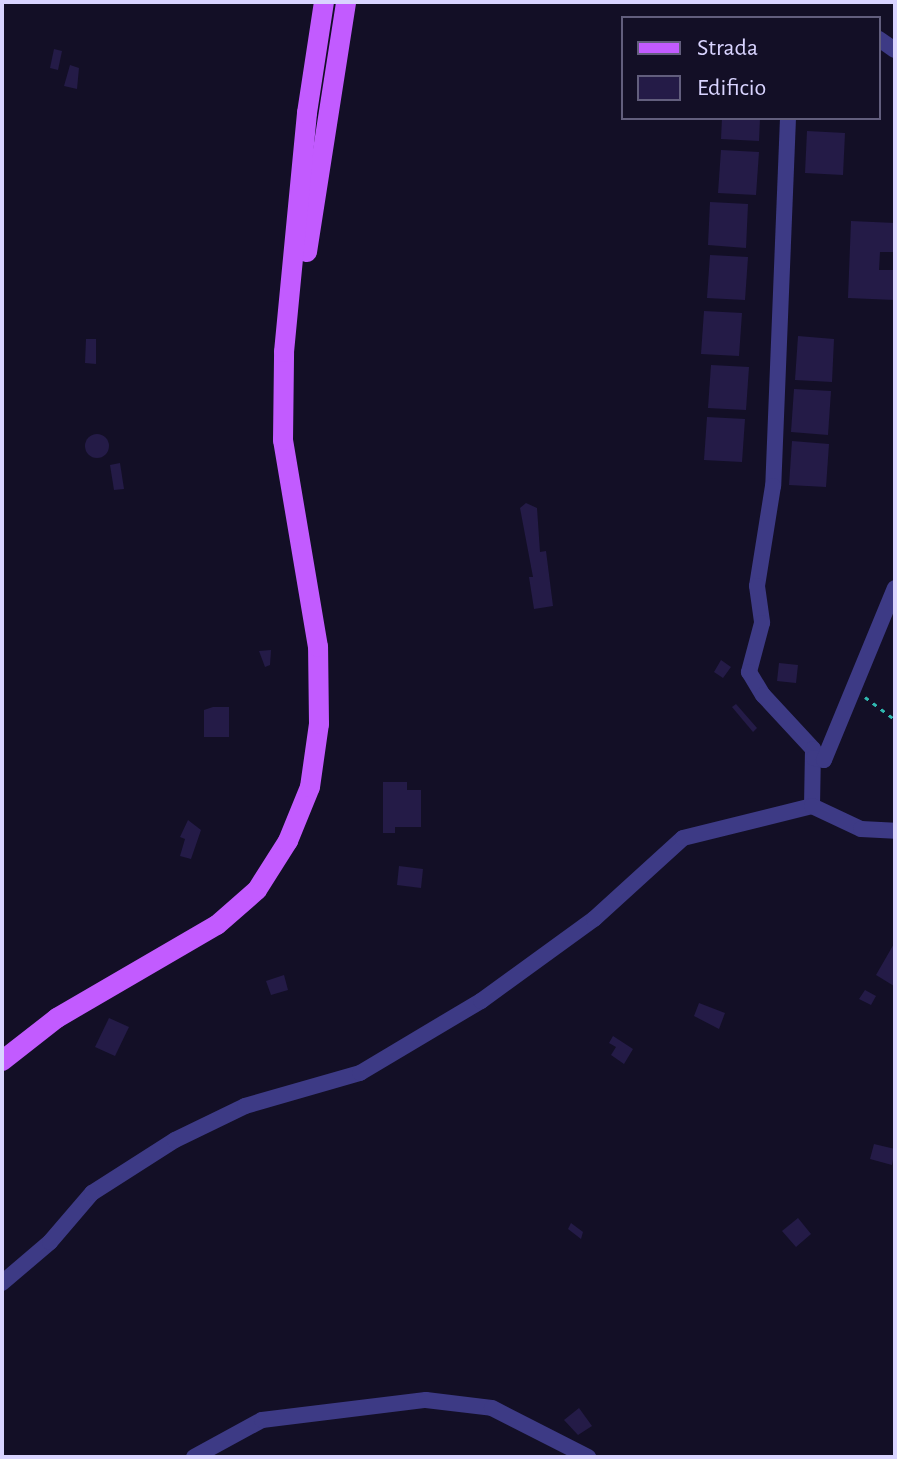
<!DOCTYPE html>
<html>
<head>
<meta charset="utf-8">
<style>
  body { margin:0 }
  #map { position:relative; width:897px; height:1459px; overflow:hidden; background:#130f26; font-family:"Alegreya Sans",sans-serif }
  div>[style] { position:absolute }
  .building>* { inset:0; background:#241b47 }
  .round { border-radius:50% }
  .path>* { height:3px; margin-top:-1.5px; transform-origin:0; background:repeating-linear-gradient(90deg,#2fb8b0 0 4px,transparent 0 10px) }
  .minor>* { height:16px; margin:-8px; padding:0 8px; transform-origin:8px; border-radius:8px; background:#3d3a85 }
  .major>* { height:20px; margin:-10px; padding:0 10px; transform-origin:10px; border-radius:10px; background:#c25bff }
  span { translate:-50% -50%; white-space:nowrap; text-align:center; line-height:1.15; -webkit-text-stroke:6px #130f26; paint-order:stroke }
  .frame { position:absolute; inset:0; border:4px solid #d9d4ff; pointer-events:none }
  .legend { position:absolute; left:621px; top:16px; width:260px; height:104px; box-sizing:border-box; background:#130f26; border:2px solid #625e7d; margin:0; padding:10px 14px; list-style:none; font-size:24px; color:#d9d4ff }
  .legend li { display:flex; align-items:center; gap:16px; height:40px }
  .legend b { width:40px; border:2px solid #625e7d }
</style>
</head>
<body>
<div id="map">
  <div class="building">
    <div style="clip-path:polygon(54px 49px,62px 51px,58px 70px,50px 68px)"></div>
    <div style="clip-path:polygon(70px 65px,79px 68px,77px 89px,64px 86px)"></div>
    <div style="clip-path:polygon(722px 118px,760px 118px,759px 141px,721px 139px)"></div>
    <div style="clip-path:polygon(807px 131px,845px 133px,843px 175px,805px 173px)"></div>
    <div style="clip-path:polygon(721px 150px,759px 152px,756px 195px,718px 193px)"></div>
    <div style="clip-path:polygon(710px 202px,748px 204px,746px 248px,708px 245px)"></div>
    <div style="clip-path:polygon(851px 221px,895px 223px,895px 252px,880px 252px,879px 270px,895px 270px,895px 300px,848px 298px)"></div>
    <div style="clip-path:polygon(710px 255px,748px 257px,745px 300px,707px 298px)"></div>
    <div style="clip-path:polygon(704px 311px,742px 313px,739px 356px,701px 354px)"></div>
    <div style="clip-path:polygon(798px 336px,834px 339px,832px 382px,795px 380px)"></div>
    <div style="clip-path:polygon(86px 339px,96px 339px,96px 364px,85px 363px)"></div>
    <div style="clip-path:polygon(711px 365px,749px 367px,746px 410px,708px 408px)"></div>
    <div style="clip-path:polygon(794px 389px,831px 391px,828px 435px,791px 432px)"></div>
    <div style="clip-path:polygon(707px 417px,745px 419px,742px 462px,704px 460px)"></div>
    <div class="round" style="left:85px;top:434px;width:24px;height:24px"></div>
    <div style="clip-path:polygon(792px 441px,829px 444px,826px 487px,789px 485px)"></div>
    <div style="clip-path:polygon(120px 463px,124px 489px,114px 490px,110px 465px)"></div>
    <div style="clip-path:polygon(526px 503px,537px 508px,540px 552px,546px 551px,553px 606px,534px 609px,529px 577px,533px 577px,520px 508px)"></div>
    <div style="clip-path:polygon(271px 650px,270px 665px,265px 667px,259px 651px)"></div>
    <div style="clip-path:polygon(721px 660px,731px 667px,723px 678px,714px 672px)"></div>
    <div style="clip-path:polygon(779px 663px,798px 665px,796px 683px,777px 681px)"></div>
    <div style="clip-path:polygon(736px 704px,757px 728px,753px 732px,732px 707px)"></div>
    <div style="clip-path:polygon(213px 707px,229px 707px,229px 737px,204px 737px,204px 710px)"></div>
    <div style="clip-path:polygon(383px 782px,407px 782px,407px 790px,421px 790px,421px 827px,395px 827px,395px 833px,383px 833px)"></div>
    <div style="clip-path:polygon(188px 820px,201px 830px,191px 859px,180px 856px,185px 839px,180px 837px)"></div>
    <div style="clip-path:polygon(399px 866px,423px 869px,421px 888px,397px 885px)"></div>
    <div style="clip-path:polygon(895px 942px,895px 984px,894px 986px,876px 975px)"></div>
    <div style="clip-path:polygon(284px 975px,288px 990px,271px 995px,266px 981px)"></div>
    <div style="clip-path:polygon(865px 990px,876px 996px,871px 1005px,859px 999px)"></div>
    <div style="clip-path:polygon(699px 1003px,725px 1013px,719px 1029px,694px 1016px)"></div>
    <div style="clip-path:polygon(109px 1018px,129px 1027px,115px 1056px,95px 1047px)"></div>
    <div style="clip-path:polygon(613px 1036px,633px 1049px,624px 1064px,611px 1055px,616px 1047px,609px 1043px)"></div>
    <div style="clip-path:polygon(874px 1144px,895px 1149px,892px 1165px,870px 1159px)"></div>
    <div style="clip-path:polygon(798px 1218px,811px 1234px,796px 1247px,782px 1231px)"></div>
    <div style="clip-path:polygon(571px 1223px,583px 1232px,581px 1239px,568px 1229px)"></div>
    <div style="clip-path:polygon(579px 1408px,592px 1426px,578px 1435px,564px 1420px)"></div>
  </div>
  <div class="path">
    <div style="left:865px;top:697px;width:38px;rotate:37deg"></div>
  </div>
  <div class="minor">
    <div style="left:879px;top:39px;width:19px;rotate:35deg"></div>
    <div style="left:788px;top:118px;width:368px;rotate:92.3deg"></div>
    <div style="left:773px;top:486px;width:101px;rotate:99.1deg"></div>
    <div style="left:757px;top:586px;width:37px;rotate:82deg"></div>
    <div style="left:762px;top:623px;width:51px;rotate:104.9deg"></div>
    <div style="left:749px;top:672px;width:27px;rotate:59deg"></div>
    <div style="left:763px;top:695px;width:74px;rotate:47.2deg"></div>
    <div style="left:813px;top:749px;width:57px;rotate:91deg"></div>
    <div style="left:814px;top:758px;width:10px;rotate:11deg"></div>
    <div style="left:824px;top:760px;width:186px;rotate:-67.6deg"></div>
    <div style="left:2px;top:1283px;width:63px;rotate:-40.5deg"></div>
    <div style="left:50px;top:1242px;width:65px;rotate:-49.4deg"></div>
    <div style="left:92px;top:1193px;width:98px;rotate:-32.6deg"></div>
    <div style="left:175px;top:1140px;width:78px;rotate:-25.9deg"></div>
    <div style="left:245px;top:1106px;width:120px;rotate:-16deg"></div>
    <div style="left:360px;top:1073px;width:141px;rotate:-30.8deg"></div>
    <div style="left:481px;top:1001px;width:140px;rotate:-36deg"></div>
    <div style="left:594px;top:919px;width:120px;rotate:-42.3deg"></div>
    <div style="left:683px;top:838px;width:133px;rotate:-13.9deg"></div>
    <div style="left:812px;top:806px;width:54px;rotate:25.1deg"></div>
    <div style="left:861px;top:829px;width:34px;rotate:3deg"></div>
    <div style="left:194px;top:1457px;width:77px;rotate:-28.6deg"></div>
    <div style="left:262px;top:1420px;width:165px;rotate:-7deg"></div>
    <div style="left:426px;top:1400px;width:66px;rotate:6.9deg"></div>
    <div style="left:492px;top:1408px;width:108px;rotate:27deg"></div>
  </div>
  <div class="major">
    <div style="left:307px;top:252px;width:253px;rotate:-81.1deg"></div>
    <div style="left:2px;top:1061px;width:70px;rotate:-38deg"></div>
    <div style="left:57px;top:1018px;width:185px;rotate:-30.2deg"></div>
    <div style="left:217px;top:925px;width:53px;rotate:-41.2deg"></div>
    <div style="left:257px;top:890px;width:58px;rotate:-57.7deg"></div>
    <div style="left:288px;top:841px;width:58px;rotate:-67.8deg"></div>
    <div style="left:310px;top:787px;width:64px;rotate:-81.9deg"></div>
    <div style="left:319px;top:724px;width:77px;rotate:-90.7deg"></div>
    <div style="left:318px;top:647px;width:210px;rotate:-99.6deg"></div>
    <div style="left:283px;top:440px;width:88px;rotate:-89.3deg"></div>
    <div style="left:284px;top:352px;width:240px;rotate:-84.5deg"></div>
    <div style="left:307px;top:113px;width:112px;rotate:-81.3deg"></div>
  </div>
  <div class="frame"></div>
  <ul class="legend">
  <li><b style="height:10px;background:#c25bff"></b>Strada</li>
  <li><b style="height:22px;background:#241b47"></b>Edificio</li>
  </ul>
</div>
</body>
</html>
